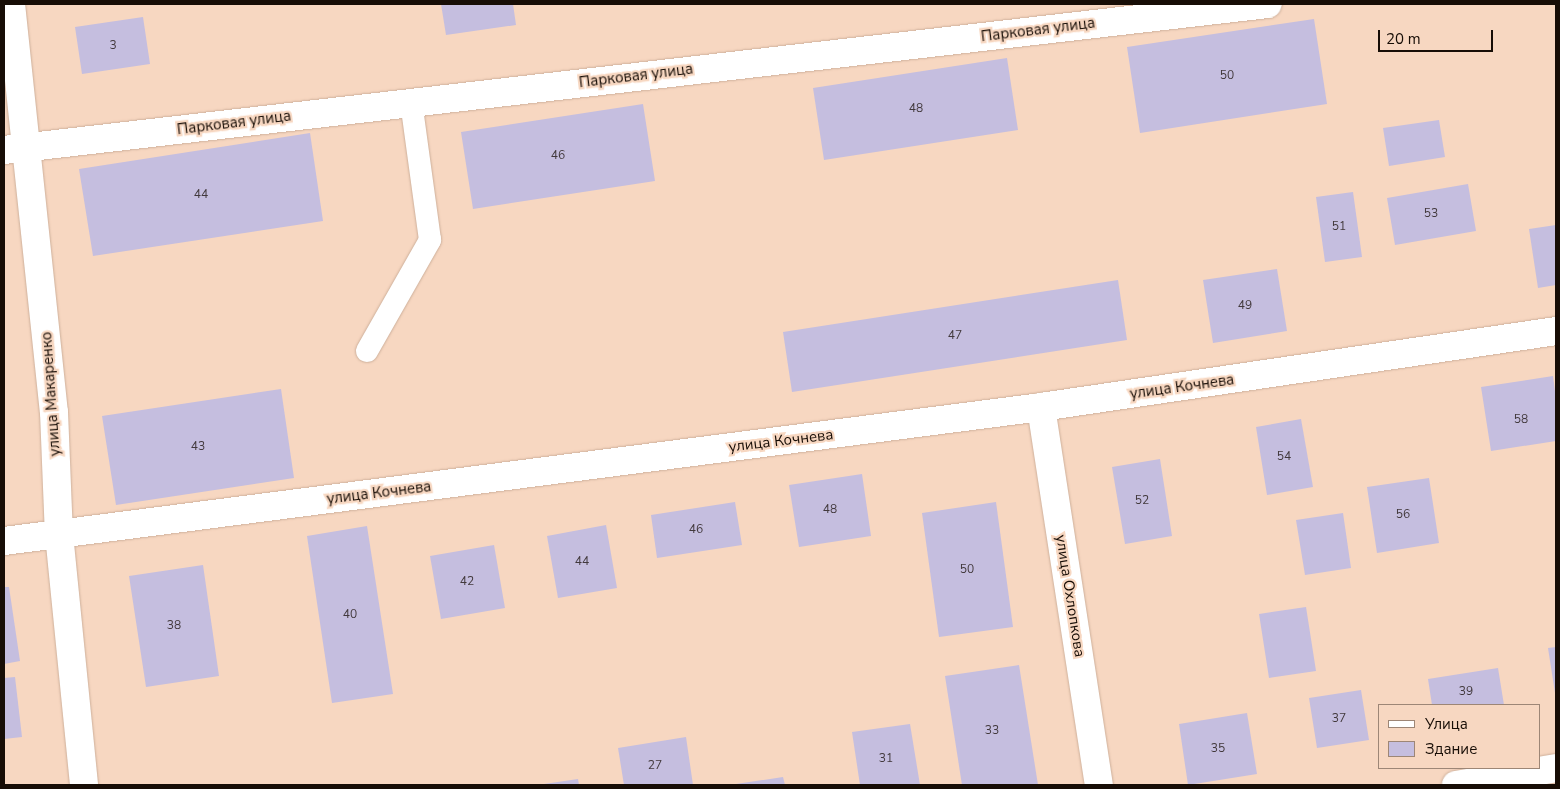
<!DOCTYPE html>
<html>
<head>
<meta charset="utf-8">
<style>
  body { margin:0 }
  #map { position:relative; width:1560px; height:789px; overflow:hidden; background:#f7d7c1; font-family:"Nunito Sans",sans-serif }
  div>[style] { position:absolute }
  .building>* { inset:0; background:#c5bedf }
  .roads { filter:drop-shadow(0 0 1px #ceb09b) drop-shadow(0 0 1px #ceb09b) }
  .lane>* { height:22px; margin:-11px; padding:0 11px; transform-origin:11px; border-radius:11px; background:#fff }
  .street>* { height:28px; margin:-14px; padding:0 14px; transform-origin:14px; border-radius:14px; background:#fff }
  span { translate:-50% -50%; white-space:nowrap; text-align:center; line-height:1.15; -webkit-text-stroke:4.5px #f7d7c1; paint-order:stroke }
  .number-label { font-size:12px; color:#42393c }
  .number-label span { -webkit-text-stroke-width:0 }
  .street-label { font-size:15px; color:#170d06 }
  .frame { position:absolute; inset:0; border:5px solid #170d06; pointer-events:none }
  .legend { position:absolute; left:1378px; top:704px; width:162px; height:65px; box-sizing:border-box; background:#f7d7c1; border:1px solid #9d8676; margin:0; padding:6px 9px; list-style:none; font-size:15px; color:#170d06 }
  .legend li { display:flex; align-items:center; gap:10px; height:25px }
  .legend b { width:25px; border:1px solid #9d8676 }
  .scale { position:absolute; left:1378px; top:30px; width:115px; height:22px; box-sizing:border-box; border:2px solid #170d06; border-top:0; padding-left:6px; font-size:15px; line-height:18px; white-space:nowrap; color:#170d06; -webkit-text-stroke:4px #f7d7c1; paint-order:stroke }
</style>
</head>
<body>
<div id="map">
  <div class="building">
    <div style="clip-path:polygon(441px 4px,513px 4px,516px 25px,446px 35px)"></div>
    <div style="clip-path:polygon(143px 17px,150px 64px,82px 74px,75px 27px)"></div>
    <div style="clip-path:polygon(1314px 19px,1327px 104px,1140px 133px,1127px 47px)"></div>
    <div style="clip-path:polygon(1007px 58px,1018px 130px,824px 160px,813px 88px)"></div>
    <div style="clip-path:polygon(643px 104px,655px 181px,473px 209px,461px 132px)"></div>
    <div style="clip-path:polygon(1439px 120px,1445px 157px,1389px 166px,1383px 128px)"></div>
    <div style="clip-path:polygon(310px 133px,323px 221px,93px 256px,79px 169px)"></div>
    <div style="clip-path:polygon(1468px 184px,1476px 231px,1395px 245px,1387px 198px)"></div>
    <div style="clip-path:polygon(1353px 192px,1362px 257px,1325px 262px,1316px 197px)"></div>
    <div style="clip-path:polygon(1556px 225px,1556px 285px,1538px 288px,1529px 229px)"></div>
    <div style="clip-path:polygon(1277px 269px,1287px 331px,1213px 343px,1203px 280px)"></div>
    <div style="clip-path:polygon(1118px 280px,1127px 340px,792px 392px,783px 332px)"></div>
    <div style="clip-path:polygon(1553px 376px,1556px 399px,1556px 441px,1491px 451px,1481px 387px)"></div>
    <div style="clip-path:polygon(281px 389px,294px 478px,116px 505px,102px 416px)"></div>
    <div style="clip-path:polygon(1301px 419px,1313px 487px,1267px 495px,1256px 427px)"></div>
    <div style="clip-path:polygon(1160px 459px,1172px 536px,1125px 544px,1112px 467px)"></div>
    <div style="clip-path:polygon(862px 474px,871px 536px,799px 547px,789px 485px)"></div>
    <div style="clip-path:polygon(1429px 478px,1439px 543px,1377px 553px,1367px 487px)"></div>
    <div style="clip-path:polygon(735px 502px,742px 545px,657px 558px,651px 515px)"></div>
    <div style="clip-path:polygon(996px 502px,1013px 627px,939px 637px,922px 513px)"></div>
    <div style="clip-path:polygon(1343px 513px,1351px 568px,1305px 575px,1296px 520px)"></div>
    <div style="clip-path:polygon(606px 525px,617px 588px,558px 598px,547px 536px)"></div>
    <div style="clip-path:polygon(367px 526px,393px 694px,332px 703px,307px 536px)"></div>
    <div style="clip-path:polygon(494px 545px,505px 608px,441px 619px,430px 556px)"></div>
    <div style="clip-path:polygon(203px 565px,219px 676px,146px 687px,129px 576px)"></div>
    <div style="clip-path:polygon(4px 587px,9px 587px,20px 661px,4px 664px)"></div>
    <div style="clip-path:polygon(1306px 607px,1316px 671px,1269px 678px,1259px 614px)"></div>
    <div style="clip-path:polygon(1556px 647px,1556px 693px,1555px 693px,1548px 648px)"></div>
    <div style="clip-path:polygon(1019px 665px,1038px 785px,962px 785px,945px 676px)"></div>
    <div style="clip-path:polygon(1498px 668px,1504px 705px,1432px 705px,1428px 679px)"></div>
    <div style="clip-path:polygon(15px 677px,22px 737px,4px 739px,4px 678px)"></div>
    <div style="clip-path:polygon(1361px 690px,1369px 740px,1317px 748px,1309px 698px)"></div>
    <div style="clip-path:polygon(1247px 713px,1257px 774px,1188px 785px,1179px 724px)"></div>
    <div style="clip-path:polygon(910px 724px,920px 785px,860px 785px,852px 732px)"></div>
    <div style="clip-path:polygon(686px 737px,693px 785px,624px 785px,618px 748px)"></div>
    <div style="clip-path:polygon(783px 777px,785px 785px,736px 785px,736px 784px)"></div>
    <div style="clip-path:polygon(578px 779px,579px 785px,544px 785px,544px 784px)"></div>
  </div>
  <div class="roads">
    <div class="lane">
      <div style="left:367px;top:351px;width:128px;rotate:-60.4deg"></div>
      <div style="left:430px;top:240px;width:139px;rotate:-97.8deg"></div>
    </div>
    <div class="street">
      <div style="left:11px;top:4px;width:410px;rotate:84deg"></div>
      <div style="left:54px;top:412px;width:122px;rotate:87.7deg"></div>
      <div style="left:59px;top:534px;width:252px;rotate:84.3deg"></div>
      <div style="left:4px;top:150px;width:1272px;rotate:-6.59deg"></div>
      <div style="left:1041px;top:407px;width:382px;rotate:81.3deg"></div>
      <div style="left:4px;top:541px;width:1046px;rotate:-7.36deg"></div>
      <div style="left:1041px;top:407px;width:521px;rotate:-8.39deg"></div>
      <div style="left:1456px;top:785px;width:101px;rotate:-9.6deg"></div>
    </div>
  </div>
  <div class="number-label">
    <span style="left:113px;top:46px">3</span>
    <span style="left:1227px;top:76px">50</span>
    <span style="left:916px;top:109px">48</span>
    <span style="left:558px;top:156px">46</span>
    <span style="left:201px;top:195px">44</span>
    <span style="left:1431px;top:214px">53</span>
    <span style="left:1339px;top:227px">51</span>
    <span style="left:1245px;top:306px">49</span>
    <span style="left:955px;top:336px">47</span>
    <span style="left:1521px;top:420px">58</span>
    <span style="left:198px;top:447px">43</span>
    <span style="left:1284px;top:457px">54</span>
    <span style="left:1142px;top:501px">52</span>
    <span style="left:830px;top:510px">48</span>
    <span style="left:1403px;top:515px">56</span>
    <span style="left:696px;top:530px">46</span>
    <span style="left:582px;top:562px">44</span>
    <span style="left:967px;top:570px">50</span>
    <span style="left:467px;top:582px">42</span>
    <span style="left:350px;top:615px">40</span>
    <span style="left:174px;top:626px">38</span>
    <span style="left:1466px;top:692px">39</span>
    <span style="left:1339px;top:719px">37</span>
    <span style="left:992px;top:731px">33</span>
    <span style="left:1218px;top:749px">35</span>
    <span style="left:886px;top:759px">31</span>
    <span style="left:655px;top:766px">27</span>
  </div>
  <div class="street-label">
    <span style="left:1038px;top:30px;rotate:-7deg">Парковая улица</span>
    <span style="left:636px;top:76px;rotate:-7deg">Парковая улица</span>
    <span style="left:234px;top:123px;rotate:-7deg">Парковая улица</span>
    <span style="left:1182px;top:387px;rotate:-8deg">улица Кочнева</span>
    <span style="left:51px;top:394px;rotate:-94deg">улица Макаренко</span>
    <span style="left:781px;top:441px;rotate:-7deg">улица Кочнева</span>
    <span style="left:379px;top:493px;rotate:-7deg">улица Кочнева</span>
    <span style="left:1070px;top:596px;rotate:81deg">улица Охлопкова</span>
  </div>
  <div class="frame"></div>
  <ul class="legend">
  <li><b style="height:6px;background:#fff"></b>Улица</li>
  <li><b style="height:14px;background:#c5bedf"></b>Здание</li>
  </ul>
  <div class="scale">20 m</div>
</div>
</body>
</html>
